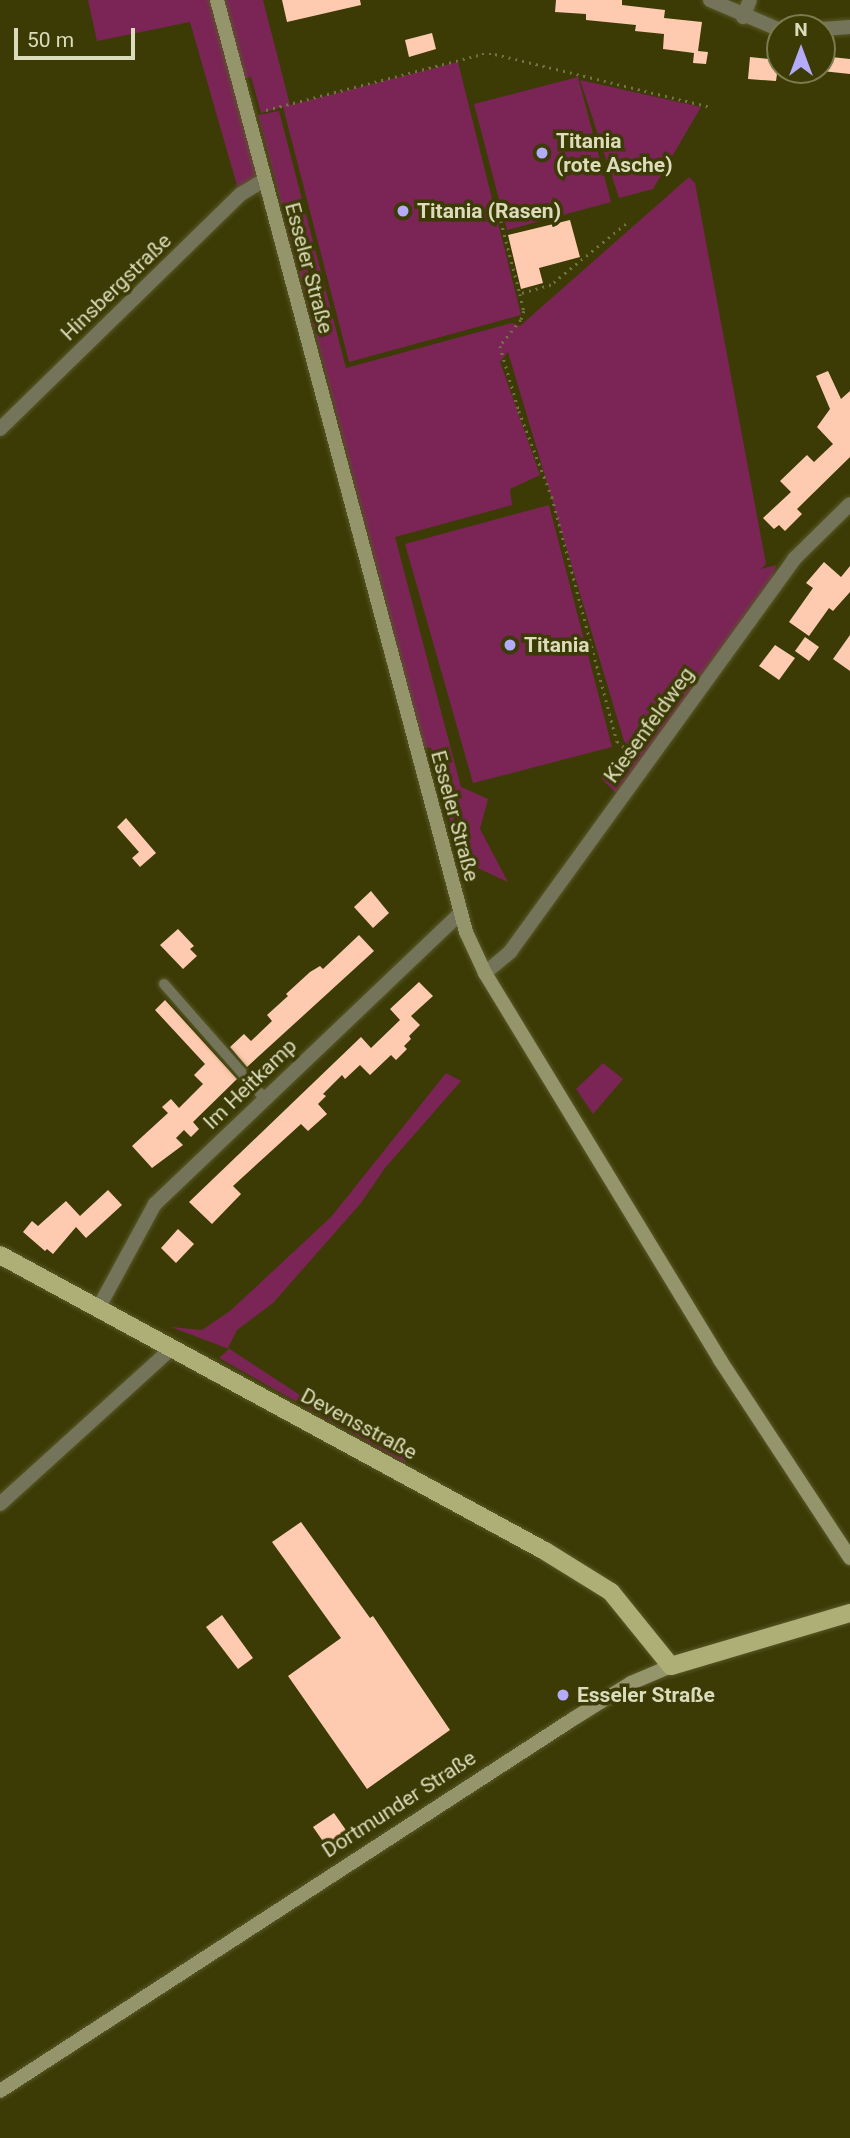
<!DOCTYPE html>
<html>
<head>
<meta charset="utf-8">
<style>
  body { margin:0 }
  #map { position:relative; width:850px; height:2138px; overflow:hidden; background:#3c3b06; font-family:Roboto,sans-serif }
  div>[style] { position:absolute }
  .green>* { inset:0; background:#7a2556 }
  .building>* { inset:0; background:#ffcbb0 }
  .path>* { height:2.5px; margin-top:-1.25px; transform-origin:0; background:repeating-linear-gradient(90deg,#727244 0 2px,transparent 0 7px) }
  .roads { filter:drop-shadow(0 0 2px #595827) drop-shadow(0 0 2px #595827) }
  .service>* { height:10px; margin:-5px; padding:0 5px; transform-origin:5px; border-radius:5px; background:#74745a }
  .minor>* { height:14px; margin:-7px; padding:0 7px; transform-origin:7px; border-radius:7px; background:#74745a }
  .secondary>* { height:14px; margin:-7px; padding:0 7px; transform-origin:7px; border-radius:7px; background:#94956b }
  .primary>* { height:18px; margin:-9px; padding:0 9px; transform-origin:9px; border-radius:9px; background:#aeae77 }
  .dots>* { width:19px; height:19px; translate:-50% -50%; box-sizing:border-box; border:4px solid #3c3b06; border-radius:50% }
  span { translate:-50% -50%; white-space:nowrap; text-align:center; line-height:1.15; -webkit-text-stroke:7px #3c3b06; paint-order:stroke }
  .poi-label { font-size:21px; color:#dbdcbc; font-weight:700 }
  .left { translate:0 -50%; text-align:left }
  .street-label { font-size:21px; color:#dbdcbc }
  .north { position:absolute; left:766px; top:14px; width:70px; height:70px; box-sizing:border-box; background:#3c3b06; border:2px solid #7c7b4f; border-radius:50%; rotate:0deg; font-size:19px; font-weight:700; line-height:28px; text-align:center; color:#dbdcbc }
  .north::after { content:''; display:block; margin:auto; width:24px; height:32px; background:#b4acf9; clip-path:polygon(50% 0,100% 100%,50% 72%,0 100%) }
  .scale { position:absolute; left:14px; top:28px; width:121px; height:32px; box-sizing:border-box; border:4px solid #dbdcbc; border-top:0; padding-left:9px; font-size:21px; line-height:24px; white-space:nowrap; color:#dbdcbc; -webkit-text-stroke:5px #3c3b06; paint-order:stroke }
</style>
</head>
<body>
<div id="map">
  <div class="green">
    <div style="clip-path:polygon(88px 0,263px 0,290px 105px,458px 62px,521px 315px,349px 362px,283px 107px,261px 113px,251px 77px,233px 80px,258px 178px,238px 189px,190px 22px,97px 41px)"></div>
    <div style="clip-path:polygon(578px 77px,611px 202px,507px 230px,474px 104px)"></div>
    <div style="clip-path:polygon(580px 80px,701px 107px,653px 189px,619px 198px)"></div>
    <div style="clip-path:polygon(279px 111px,346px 368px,512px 323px,520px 326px,689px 177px,695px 183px,766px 564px,761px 569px,776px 565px,771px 583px,616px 793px,601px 778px,623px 763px,634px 750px,624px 741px,508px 352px,500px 362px,540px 475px,510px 489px,512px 505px,395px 537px,461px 787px,488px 799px,480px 829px,508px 882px,460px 860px,431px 748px,424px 747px,258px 115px)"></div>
    <div style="clip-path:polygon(549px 505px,612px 747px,473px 783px,405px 544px)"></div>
    <div style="clip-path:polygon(603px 1063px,623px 1079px,593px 1114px,576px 1089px)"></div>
    <div style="clip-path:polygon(446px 1073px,461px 1081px,385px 1168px,361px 1203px,273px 1303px,237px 1330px,228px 1348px,326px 1412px,411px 1459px,404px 1462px,219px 1358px,229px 1349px,171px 1327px,202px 1330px,230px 1311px,331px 1217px)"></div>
  </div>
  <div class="building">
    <div style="clip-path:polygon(282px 0,360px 0,361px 5px,287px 22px)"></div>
    <div style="clip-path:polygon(556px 0,622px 0,622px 5px,665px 10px,664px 18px,702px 22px,698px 51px,708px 52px,706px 64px,693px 63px,694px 53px,663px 49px,664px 34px,635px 31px,636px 25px,586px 20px,586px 14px,555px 12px)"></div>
    <div style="clip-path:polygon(432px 33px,436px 49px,409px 57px,405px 40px)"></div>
    <div style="clip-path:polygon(822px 56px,850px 59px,850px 74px,822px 71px)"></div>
    <div style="clip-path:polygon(750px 57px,779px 60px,776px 81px,748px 79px)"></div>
    <div style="clip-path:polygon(570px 220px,580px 257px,539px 268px,543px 283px,521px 289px,508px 235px)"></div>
    <div style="clip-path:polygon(828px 371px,841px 399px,850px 391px,850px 457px,797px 509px,802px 514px,785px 531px,779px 525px,774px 529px,763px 518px,791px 492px,780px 481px,807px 455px,814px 462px,833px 444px,817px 427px,830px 409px,816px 376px)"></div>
    <div style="clip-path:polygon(824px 562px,841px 577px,850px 566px,850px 592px,833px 611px,829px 608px,809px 636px,789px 622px,813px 588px,806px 583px)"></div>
    <div style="clip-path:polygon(850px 635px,850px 671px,833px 659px)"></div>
    <div style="clip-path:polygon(805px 637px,819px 647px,809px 661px,795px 651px)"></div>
    <div style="clip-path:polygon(775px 645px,795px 658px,779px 680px,759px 666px)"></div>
    <div style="clip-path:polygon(126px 818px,156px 853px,140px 867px,132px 858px,139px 852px,117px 827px)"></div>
    <div style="clip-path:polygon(371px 891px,389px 913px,373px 928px,354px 907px)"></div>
    <div style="clip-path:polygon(178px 929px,194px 946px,190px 949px,197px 956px,183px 969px,160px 945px)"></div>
    <div style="clip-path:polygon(359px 935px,374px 951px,247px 1067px,230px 1047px,244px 1034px,251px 1041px,272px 1021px,267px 1015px,288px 996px,286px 994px,310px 972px,320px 966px,323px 969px)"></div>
    <div style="clip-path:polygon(419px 982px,433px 996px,411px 1016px,420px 1025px,409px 1036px,411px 1039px,404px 1046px,407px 1049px,396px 1060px,391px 1055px,370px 1075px,360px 1065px,345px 1079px,342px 1075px,323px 1094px,326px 1096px,318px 1104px,327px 1114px,308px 1131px,301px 1124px,233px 1186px,241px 1194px,212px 1224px,189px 1202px,361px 1037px,371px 1048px,400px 1020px,390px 1009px)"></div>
    <div style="clip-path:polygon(165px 1000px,237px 1079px,193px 1122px,199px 1129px,191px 1137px,184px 1130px,176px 1138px,183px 1145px,152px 1168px,132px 1146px,168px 1113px,162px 1107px,171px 1099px,179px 1108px,203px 1084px,194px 1075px,205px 1064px,155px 1010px)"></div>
    <div style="clip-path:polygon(108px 1190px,122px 1205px,86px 1238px,76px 1227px,53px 1254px,47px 1249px,45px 1251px,23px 1232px,32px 1221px,38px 1226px,66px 1201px,80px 1216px)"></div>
    <div style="clip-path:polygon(178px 1229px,194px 1244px,176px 1263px,161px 1248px)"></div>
    <div style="clip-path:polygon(301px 1522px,370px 1618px,373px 1616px,450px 1730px,367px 1789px,288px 1676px,341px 1638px,272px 1542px)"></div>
    <div style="clip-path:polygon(222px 1615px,253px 1658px,238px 1669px,206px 1627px)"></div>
    <div style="clip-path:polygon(334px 1813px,348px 1833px,327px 1847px,313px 1827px)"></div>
  </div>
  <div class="path">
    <div style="left:266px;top:110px;width:223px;rotate:-14.5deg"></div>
    <div style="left:482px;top:54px;width:13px"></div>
    <div style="left:495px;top:54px;width:222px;rotate:13.8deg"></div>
    <div style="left:501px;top:221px;width:75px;rotate:75.4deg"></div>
    <div style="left:626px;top:224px;width:97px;rotate:140.9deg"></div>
    <div style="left:551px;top:285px;width:32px;rotate:164deg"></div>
    <div style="left:520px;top:294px;width:17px;rotate:77deg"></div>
    <div style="left:524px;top:311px;width:9px;rotate:108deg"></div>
    <div style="left:521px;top:320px;width:33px;rotate:129deg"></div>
    <div style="left:500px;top:346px;width:68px;rotate:73.7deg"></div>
    <div style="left:519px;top:411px;width:92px;rotate:69deg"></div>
    <div style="left:552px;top:497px;width:253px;rotate:75.1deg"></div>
    <div style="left:617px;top:741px;width:21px;rotate:41deg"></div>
  </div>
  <div class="roads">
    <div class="service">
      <div style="left:164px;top:984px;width:153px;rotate:48.7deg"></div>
    </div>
    <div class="minor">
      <div style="left:710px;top:0;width:76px;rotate:23.2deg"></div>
      <div style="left:743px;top:17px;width:18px;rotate:-68deg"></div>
      <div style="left:822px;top:29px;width:28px;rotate:-4deg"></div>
      <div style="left:0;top:429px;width:337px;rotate:-44.3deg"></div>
      <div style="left:241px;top:194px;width:27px;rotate:-31deg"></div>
      <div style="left:485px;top:973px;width:33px;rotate:-40deg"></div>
      <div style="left:510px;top:952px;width:485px;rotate:-54.1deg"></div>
      <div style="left:794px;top:559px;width:78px;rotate:-44.5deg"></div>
      <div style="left:99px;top:1307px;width:117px;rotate:-61.5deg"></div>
      <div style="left:155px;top:1204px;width:420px;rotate:-43.6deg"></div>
      <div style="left:0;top:1504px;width:231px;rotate:-42.2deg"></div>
    </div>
    <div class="secondary">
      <div style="left:217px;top:0;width:965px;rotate:75.04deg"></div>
      <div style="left:466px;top:932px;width:45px;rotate:65.1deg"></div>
      <div style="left:485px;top:973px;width:453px;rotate:58.7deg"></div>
      <div style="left:720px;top:1360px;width:237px;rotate:56.7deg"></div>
      <div style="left:0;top:2091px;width:683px;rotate:-32.99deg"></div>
      <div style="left:573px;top:1719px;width:68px;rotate:-31.8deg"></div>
      <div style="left:631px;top:1683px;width:43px;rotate:-23deg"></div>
    </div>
    <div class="primary">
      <div style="left:0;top:1255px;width:620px;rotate:28.51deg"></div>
      <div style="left:545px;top:1551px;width:78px;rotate:31.8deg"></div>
      <div style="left:611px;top:1592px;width:95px;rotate:51deg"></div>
      <div style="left:671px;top:1666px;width:187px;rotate:-16.5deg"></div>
    </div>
  </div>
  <div class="dots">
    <div style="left:542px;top:153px;background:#b4acf9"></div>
    <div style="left:403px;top:211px;background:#b4acf9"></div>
    <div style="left:510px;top:645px;background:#b4acf9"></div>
    <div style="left:563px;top:1695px;background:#b4acf9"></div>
  </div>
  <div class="poi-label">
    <span class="left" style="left:556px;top:153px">Titania<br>(rote Asche)</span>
    <span class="left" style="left:417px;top:211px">Titania (Rasen)</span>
    <span class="left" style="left:524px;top:645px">Titania</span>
    <span class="left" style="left:577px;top:1695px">Esseler Straße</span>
  </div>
  <div class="street-label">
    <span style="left:309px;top:268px;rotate:75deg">Esseler Straße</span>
    <span style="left:116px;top:287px;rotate:-44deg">Hinsbergstraße</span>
    <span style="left:649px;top:725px;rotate:-54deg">Kiesenfeldweg</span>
    <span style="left:455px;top:816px;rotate:75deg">Esseler Straße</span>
    <span style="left:250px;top:1084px;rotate:-44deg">Im Heitkamp</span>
    <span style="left:359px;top:1424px;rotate:28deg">Devensstraße</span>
    <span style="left:399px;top:1804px;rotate:-33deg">Dortmunder Straße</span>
  </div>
  <div class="north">N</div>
  <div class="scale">50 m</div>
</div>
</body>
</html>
